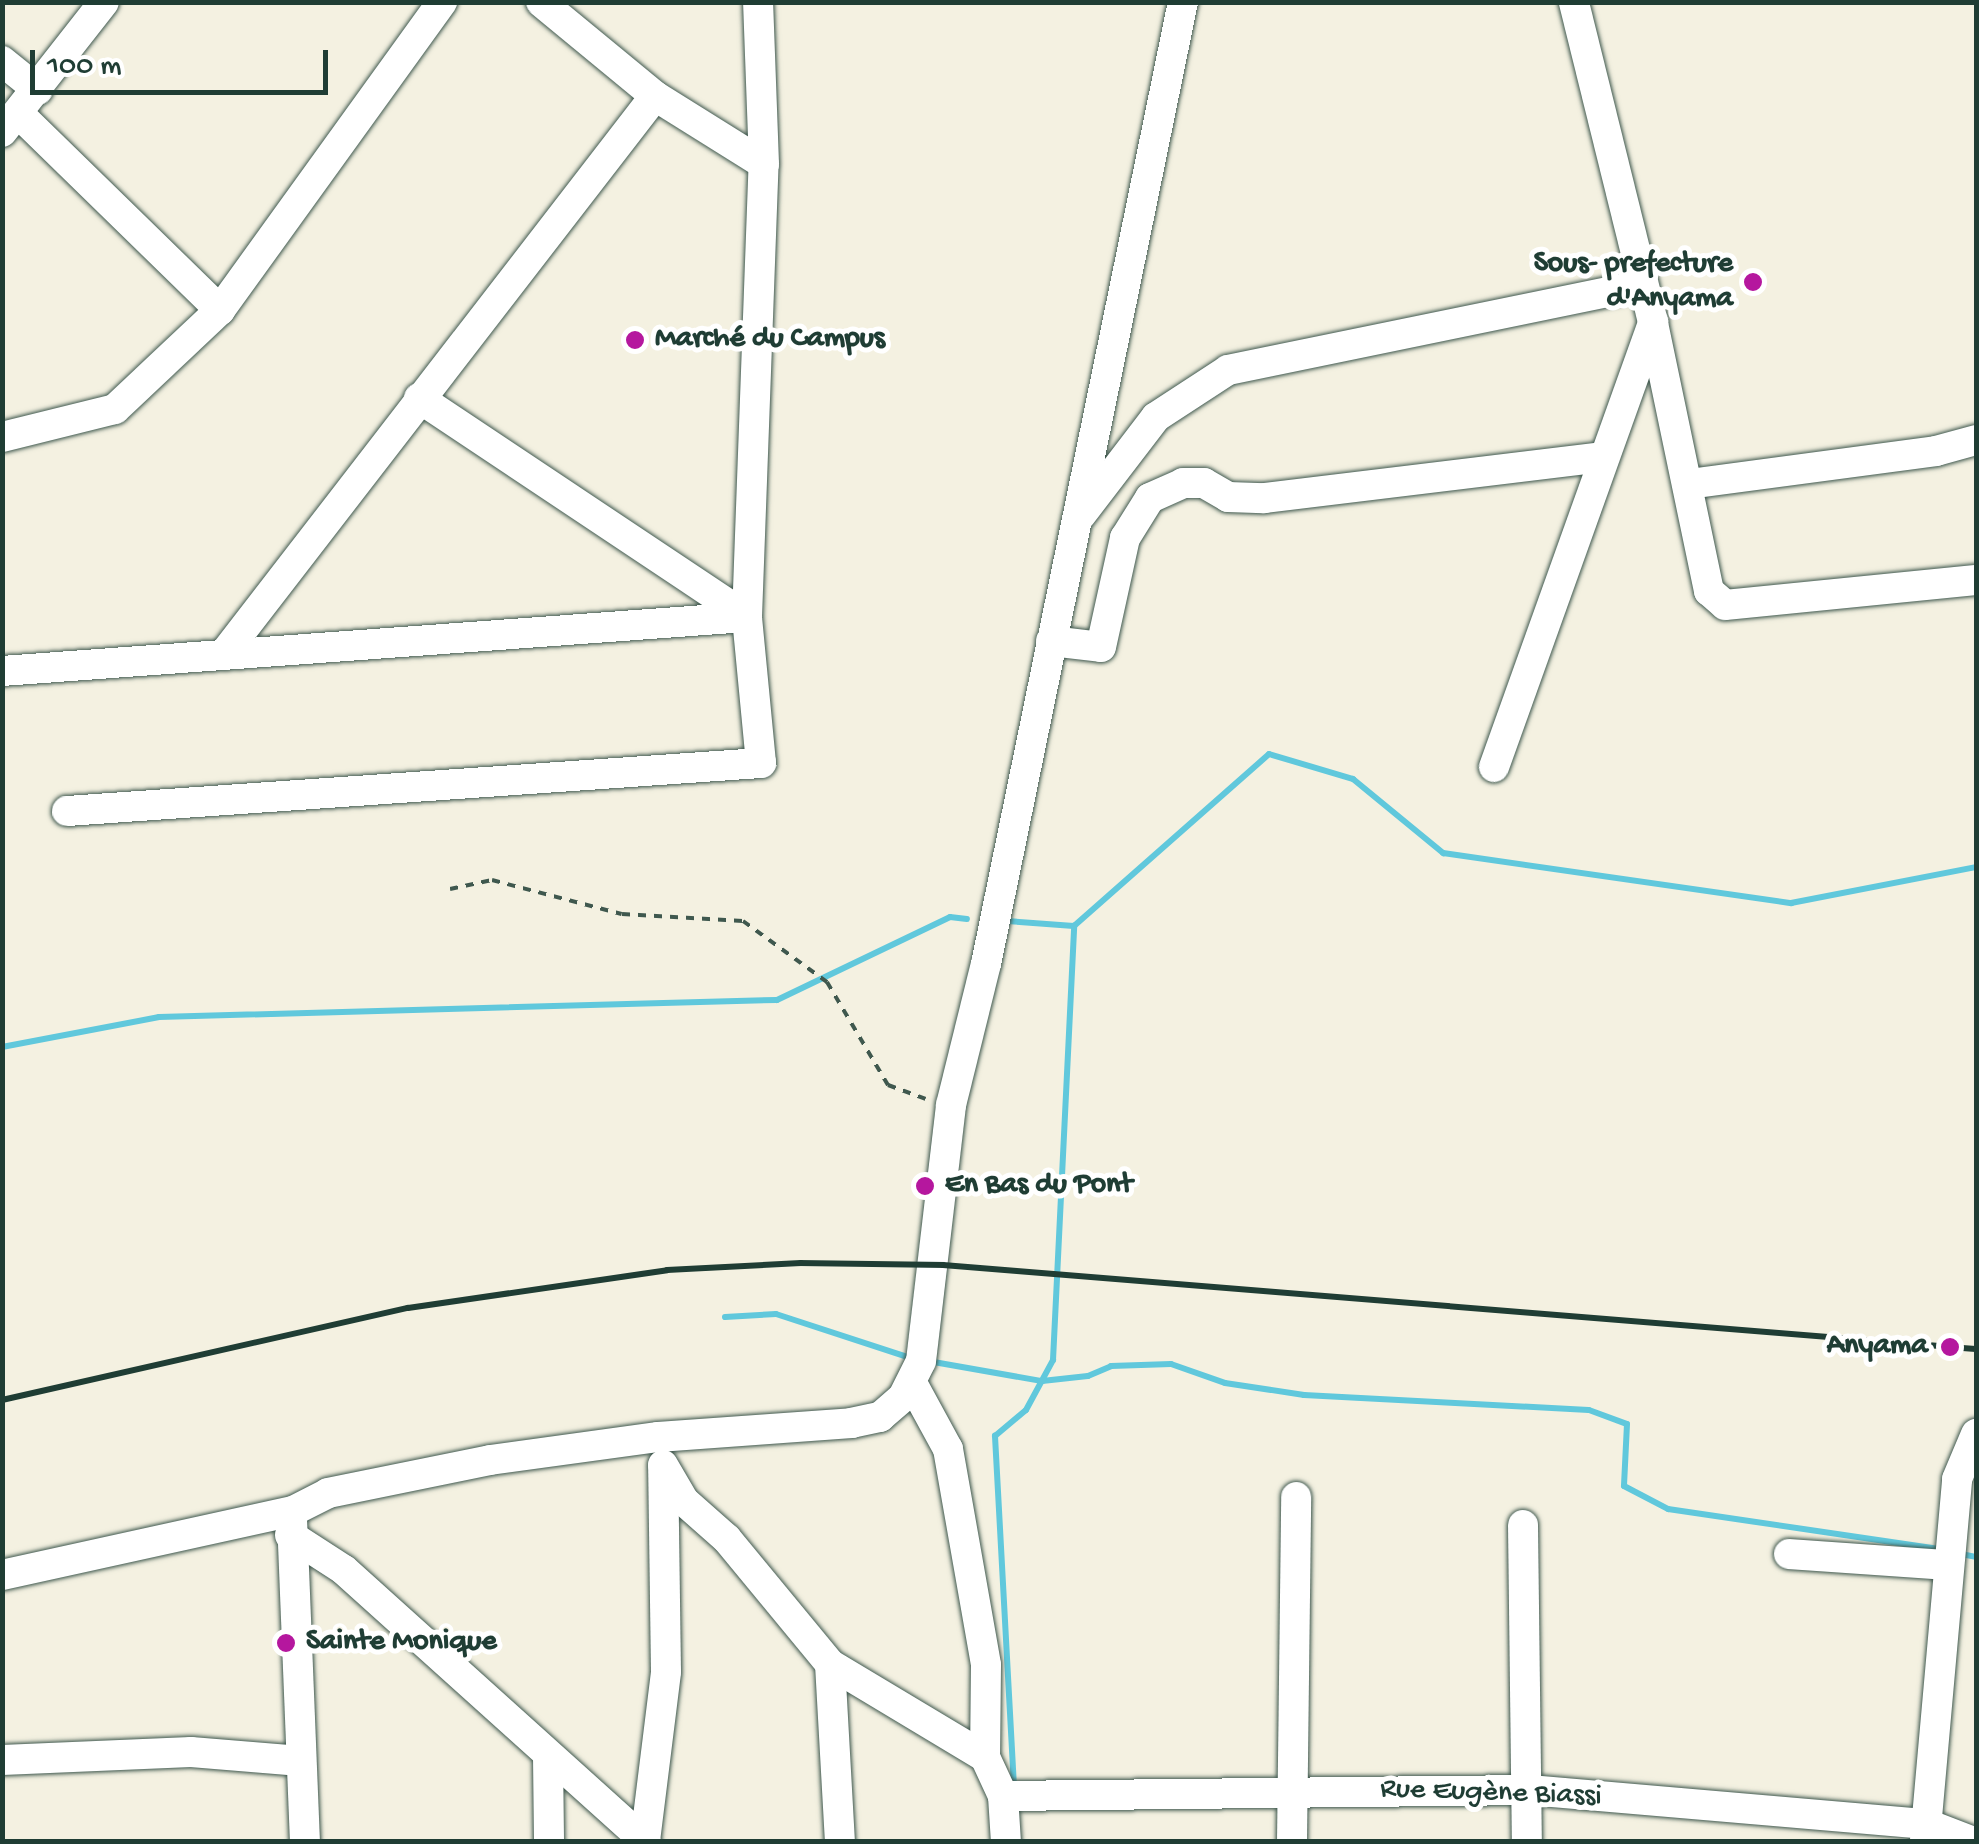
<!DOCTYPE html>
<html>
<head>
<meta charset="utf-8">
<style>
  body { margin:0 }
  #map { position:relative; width:1979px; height:1844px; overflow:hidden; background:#f4f1e1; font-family:"Gochi Hand",sans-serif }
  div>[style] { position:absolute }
  .stream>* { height:6px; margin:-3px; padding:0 3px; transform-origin:3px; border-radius:3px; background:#60c8dc }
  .path>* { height:4px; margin-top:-2px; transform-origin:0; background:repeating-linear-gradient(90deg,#3f584e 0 8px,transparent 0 16px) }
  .roads { filter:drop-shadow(0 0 2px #3f584e) drop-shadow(0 0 2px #3f584e) }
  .minor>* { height:30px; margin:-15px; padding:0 15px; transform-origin:15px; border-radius:15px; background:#fff }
  .rail>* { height:6px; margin:-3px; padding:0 3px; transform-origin:3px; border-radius:3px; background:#1f3d34 }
  .dots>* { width:28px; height:28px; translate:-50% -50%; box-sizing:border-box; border:5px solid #fff; border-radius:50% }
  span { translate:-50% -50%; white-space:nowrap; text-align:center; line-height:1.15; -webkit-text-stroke:10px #fff; paint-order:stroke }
  .poi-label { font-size:30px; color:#1f3d34; font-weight:700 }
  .right { translate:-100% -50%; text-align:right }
  .left { translate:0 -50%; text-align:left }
  .street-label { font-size:30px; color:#1f3d34 }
  .frame { position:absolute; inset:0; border:5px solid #1f3d34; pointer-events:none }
  .scale { position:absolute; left:30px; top:50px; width:298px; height:45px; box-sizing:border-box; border:5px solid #1f3d34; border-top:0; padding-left:12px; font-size:30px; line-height:35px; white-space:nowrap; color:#1f3d34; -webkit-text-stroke:8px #fff; paint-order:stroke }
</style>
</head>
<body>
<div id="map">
  <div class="stream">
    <div style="left:1007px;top:921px;width:67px;rotate:4.3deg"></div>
    <div style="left:1074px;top:926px;width:260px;rotate:-41.4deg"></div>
    <div style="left:1269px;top:754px;width:88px;rotate:16.6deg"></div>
    <div style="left:1353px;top:779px;width:117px;rotate:39.4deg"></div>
    <div style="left:1443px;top:853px;width:352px;rotate:8.2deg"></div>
    <div style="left:1791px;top:903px;width:188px;rotate:-11deg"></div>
    <div style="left:2px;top:1047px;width:160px;rotate:-10.8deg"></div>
    <div style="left:159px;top:1017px;width:618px;rotate:-1.58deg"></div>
    <div style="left:777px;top:1000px;width:192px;rotate:-25.6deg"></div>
    <div style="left:950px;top:917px;width:17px;rotate:7deg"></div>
    <div style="left:725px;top:1317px;width:51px;rotate:-3.4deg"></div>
    <div style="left:776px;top:1314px;width:142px;rotate:18.1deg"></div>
    <div style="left:928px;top:1361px;width:116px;rotate:10deg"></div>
    <div style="left:1042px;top:1381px;width:46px;rotate:-6.2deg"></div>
    <div style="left:1088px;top:1376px;width:25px;rotate:-23deg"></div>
    <div style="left:1111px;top:1366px;width:60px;rotate:-1.9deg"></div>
    <div style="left:1171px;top:1364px;width:57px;rotate:19.4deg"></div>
    <div style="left:1225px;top:1383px;width:80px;rotate:8.6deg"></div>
    <div style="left:1304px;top:1395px;width:285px;rotate:3deg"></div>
    <div style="left:1589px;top:1410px;width:40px;rotate:20.2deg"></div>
    <div style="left:1627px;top:1424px;width:62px;rotate:92.8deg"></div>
    <div style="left:1624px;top:1486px;width:50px;rotate:27.6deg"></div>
    <div style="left:1668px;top:1509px;width:279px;rotate:8.4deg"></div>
    <div style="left:1961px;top:1554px;width:15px;rotate:11deg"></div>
    <div style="left:1014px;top:1787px;width:352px;rotate:-93.1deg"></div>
    <div style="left:995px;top:1436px;width:40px;rotate:-40deg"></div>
    <div style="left:1026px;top:1410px;width:57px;rotate:-61.6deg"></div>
    <div style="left:1053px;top:1360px;width:435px;rotate:-87.2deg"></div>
  </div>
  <div class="path">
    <div style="left:450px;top:889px;width:43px;rotate:-12.1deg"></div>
    <div style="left:492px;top:880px;width:134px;rotate:14.7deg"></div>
    <div style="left:622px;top:914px;width:121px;rotate:3.3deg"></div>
    <div style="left:743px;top:921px;width:104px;rotate:36deg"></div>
    <div style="left:827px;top:982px;width:120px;rotate:59.4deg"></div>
    <div style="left:888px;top:1085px;width:40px;rotate:20.2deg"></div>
  </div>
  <div class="roads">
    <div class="minor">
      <div style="left:541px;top:2px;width:148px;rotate:39.5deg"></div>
      <div style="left:655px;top:96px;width:128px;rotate:32deg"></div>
      <div style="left:2px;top:61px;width:46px;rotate:38.9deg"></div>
      <div style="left:19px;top:114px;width:281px;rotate:44.3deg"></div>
      <div style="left:2px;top:132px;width:165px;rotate:-51.9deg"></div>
      <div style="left:1653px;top:323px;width:274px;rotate:78.2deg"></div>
      <div style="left:1709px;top:591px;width:21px;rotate:41deg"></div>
      <div style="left:1725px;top:605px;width:252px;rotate:-5.7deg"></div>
      <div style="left:419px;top:398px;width:394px;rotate:33.7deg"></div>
      <div style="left:2px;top:437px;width:116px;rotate:-13.9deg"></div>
      <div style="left:115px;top:409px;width:144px;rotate:-43.3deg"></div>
      <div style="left:220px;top:310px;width:380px;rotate:-54.2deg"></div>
      <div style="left:1689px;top:484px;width:249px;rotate:-7.6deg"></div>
      <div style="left:1936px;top:451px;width:41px;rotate:-15.4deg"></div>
      <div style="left:1081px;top:515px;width:123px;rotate:-52.6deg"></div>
      <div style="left:1156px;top:417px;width:86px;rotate:-33.1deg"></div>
      <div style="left:1228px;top:370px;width:423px;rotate:-11.6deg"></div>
      <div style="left:1051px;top:641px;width:50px;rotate:6.8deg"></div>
      <div style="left:1101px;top:647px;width:112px;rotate:-77.6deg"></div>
      <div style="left:1125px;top:538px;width:47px;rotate:-58deg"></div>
      <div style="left:1150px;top:498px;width:36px;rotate:-24deg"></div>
      <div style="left:1183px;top:483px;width:21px"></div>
      <div style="left:1204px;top:483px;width:28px;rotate:30deg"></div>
      <div style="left:1228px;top:497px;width:36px;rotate:2deg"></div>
      <div style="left:1264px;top:498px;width:342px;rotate:-6.9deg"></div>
      <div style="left:224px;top:654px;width:705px;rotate:-52.32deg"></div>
      <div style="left:2px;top:671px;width:747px;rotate:-4.15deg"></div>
      <div style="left:1494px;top:767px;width:473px;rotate:-70.3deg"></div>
      <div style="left:1653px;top:322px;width:330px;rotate:-103.9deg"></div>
      <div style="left:67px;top:811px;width:696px;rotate:-3.96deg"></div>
      <div style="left:761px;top:763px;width:147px;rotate:-95.5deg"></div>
      <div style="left:747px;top:617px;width:453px;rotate:-87.9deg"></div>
      <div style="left:764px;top:164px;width:162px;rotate:-92.1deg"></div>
      <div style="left:912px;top:1383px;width:75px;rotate:61.4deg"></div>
      <div style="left:948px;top:1449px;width:219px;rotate:80deg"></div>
      <div style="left:986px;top:1665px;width:92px;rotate:90.6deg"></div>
      <div style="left:663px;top:1465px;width:42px;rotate:59.7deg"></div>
      <div style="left:684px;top:1501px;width:57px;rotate:41.5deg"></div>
      <div style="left:727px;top:1539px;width:162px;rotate:50.5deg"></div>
      <div style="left:830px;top:1664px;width:181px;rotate:31deg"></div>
      <div style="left:985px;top:1757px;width:43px;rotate:65.2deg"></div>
      <div style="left:1003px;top:1796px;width:46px;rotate:86.3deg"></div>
      <div style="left:292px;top:1519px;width:323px;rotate:87.7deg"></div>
      <div style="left:1523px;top:1525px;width:317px;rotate:89.3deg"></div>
      <div style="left:290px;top:1535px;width:64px;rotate:32.9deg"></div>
      <div style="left:344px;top:1570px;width:406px;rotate:42deg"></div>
      <div style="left:1789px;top:1554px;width:159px;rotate:4deg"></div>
      <div style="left:2px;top:1575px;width:298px;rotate:-12.4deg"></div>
      <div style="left:293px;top:1511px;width:39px;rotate:-27deg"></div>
      <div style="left:328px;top:1493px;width:165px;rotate:-11.5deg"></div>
      <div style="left:490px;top:1460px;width:170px;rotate:-7.8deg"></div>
      <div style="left:658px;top:1437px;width:194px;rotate:-4.1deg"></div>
      <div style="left:851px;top:1423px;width:30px;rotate:-12deg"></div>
      <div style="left:880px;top:1417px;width:30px;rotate:-41deg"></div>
      <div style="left:903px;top:1397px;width:40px;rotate:-63.4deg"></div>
      <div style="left:921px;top:1361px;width:258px;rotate:-83.3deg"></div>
      <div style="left:951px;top:1105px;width:145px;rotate:-76.1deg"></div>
      <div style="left:986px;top:964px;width:982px;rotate:-78.43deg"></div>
      <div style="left:830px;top:1664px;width:178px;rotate:86.8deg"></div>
      <div style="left:548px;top:1757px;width:85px;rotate:89.3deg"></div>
      <div style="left:2px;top:1760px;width:189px;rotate:-2.4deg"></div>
      <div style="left:191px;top:1752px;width:110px;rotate:4.7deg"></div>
      <div style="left:1003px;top:1796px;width:526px;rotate:-0.65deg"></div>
      <div style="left:1529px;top:1790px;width:399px;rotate:4.9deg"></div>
      <div style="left:1927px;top:1824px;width:50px;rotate:21deg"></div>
      <div style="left:1925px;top:1840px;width:362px;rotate:-84.9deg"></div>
      <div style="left:1957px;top:1479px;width:49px;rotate:-67.1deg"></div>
      <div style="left:645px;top:1841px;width:170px;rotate:-82.9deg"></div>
      <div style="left:666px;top:1672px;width:206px;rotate:-90.8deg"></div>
      <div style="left:1292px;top:1842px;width:345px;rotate:-89.3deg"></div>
    </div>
  </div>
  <div class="rail">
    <div style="left:2px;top:1400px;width:416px;rotate:-12.8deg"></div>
    <div style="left:408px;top:1308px;width:262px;rotate:-8.3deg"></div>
    <div style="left:667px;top:1270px;width:134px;rotate:-3deg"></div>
    <div style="left:801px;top:1263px;width:142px;rotate:0.8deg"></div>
    <div style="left:943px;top:1265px;width:1036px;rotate:4.65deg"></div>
  </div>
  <div class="dots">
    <div style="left:1753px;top:282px;background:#b5179e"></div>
    <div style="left:635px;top:340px;background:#b5179e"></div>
    <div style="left:925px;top:1186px;background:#b5179e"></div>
    <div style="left:1950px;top:1347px;background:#b5179e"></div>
    <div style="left:286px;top:1643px;background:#b5179e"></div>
  </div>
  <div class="poi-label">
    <span class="right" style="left:1733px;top:282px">Sous- prefecture<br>d'Anyama</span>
    <span class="left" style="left:655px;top:340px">Marché du Campus</span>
    <span class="left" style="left:945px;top:1186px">En Bas du Pont</span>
    <span class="right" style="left:1928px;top:1347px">Anyama</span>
    <span class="left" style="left:306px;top:1643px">Sainte Monique</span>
  </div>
  <div class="street-label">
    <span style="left:1491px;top:1794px;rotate:2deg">Rue Eugène Biassi</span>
  </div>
  <div class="frame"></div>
  <div class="scale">100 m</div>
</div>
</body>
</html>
